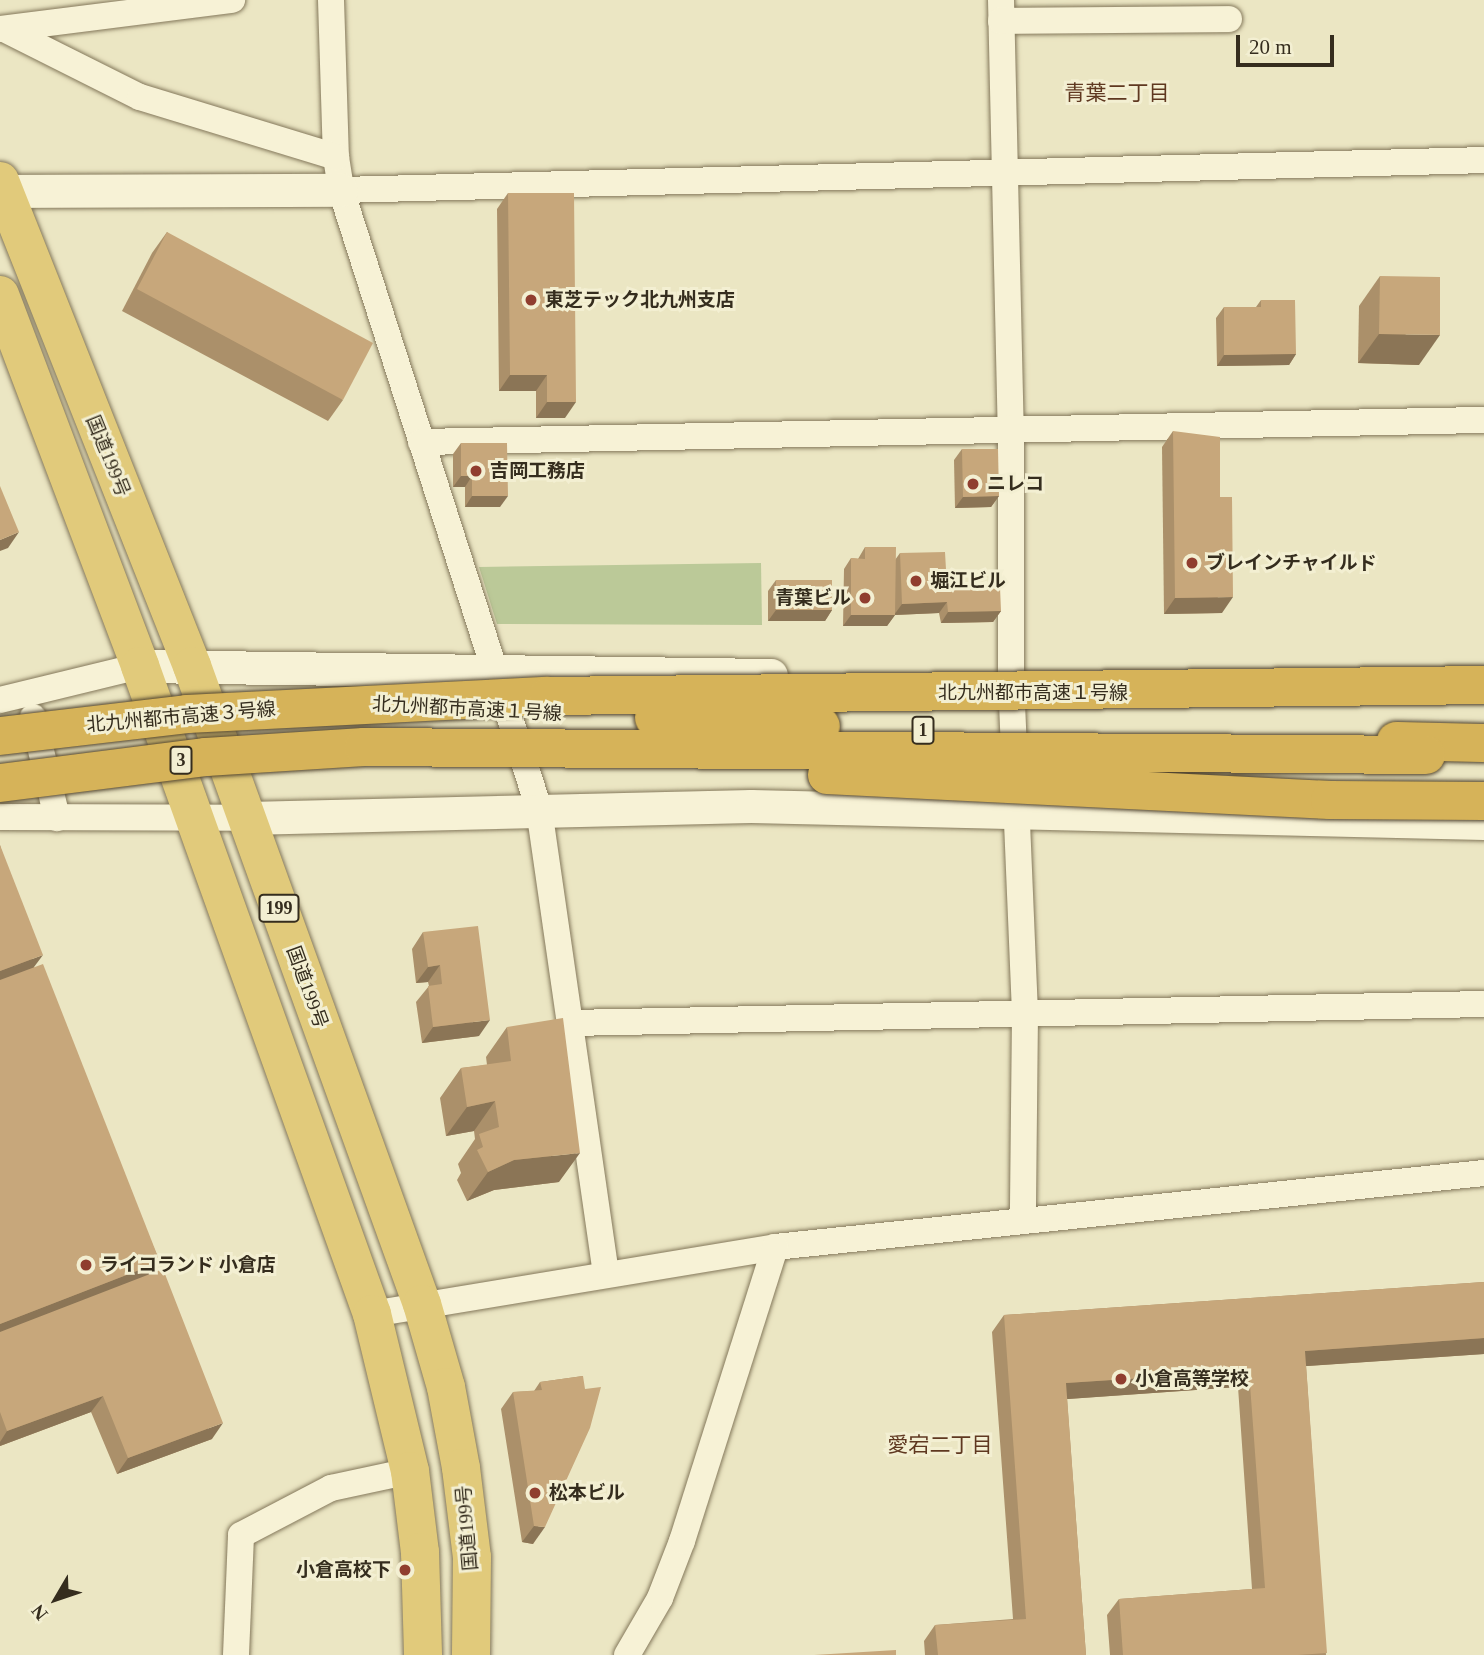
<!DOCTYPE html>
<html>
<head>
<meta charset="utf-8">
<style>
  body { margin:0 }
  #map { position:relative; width:1484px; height:1655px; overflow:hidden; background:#ebe6c3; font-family:"Times New Roman","Noto Sans JP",serif }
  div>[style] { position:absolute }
  .green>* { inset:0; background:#bbc998 }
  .roads { filter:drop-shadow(0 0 2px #84785b) drop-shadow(0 0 2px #84785b) }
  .minor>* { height:26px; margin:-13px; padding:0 13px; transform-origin:13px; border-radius:13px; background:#f7f2d6 }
  .tertiary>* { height:33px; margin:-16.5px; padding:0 16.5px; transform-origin:16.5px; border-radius:16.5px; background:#f7f2d6 }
  .trunk>* { height:38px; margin:-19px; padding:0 19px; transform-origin:19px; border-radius:19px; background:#e1ca7b }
  .bridges { filter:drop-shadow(0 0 2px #52452f) drop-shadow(0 0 2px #52452f) }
  .motorway-bridge>* { height:38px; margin:-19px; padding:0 19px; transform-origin:19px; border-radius:19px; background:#d6b359 }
  .wall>* { inset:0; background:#ab906a }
  .shaded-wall>* { inset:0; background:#8b7556 }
  .building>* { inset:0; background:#c7a77b }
  .dots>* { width:19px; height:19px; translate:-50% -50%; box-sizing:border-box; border:4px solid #f3efd2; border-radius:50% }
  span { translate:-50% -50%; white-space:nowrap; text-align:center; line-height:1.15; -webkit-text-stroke:6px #f3efd2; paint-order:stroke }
  .shield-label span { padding:2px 5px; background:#f3efd2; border:2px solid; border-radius:5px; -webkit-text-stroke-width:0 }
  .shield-label { font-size:18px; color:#352d1e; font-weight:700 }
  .poi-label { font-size:19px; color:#352d1e; font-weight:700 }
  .left { translate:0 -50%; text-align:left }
  .right { translate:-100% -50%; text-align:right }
  .street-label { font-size:19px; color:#352d1e }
  .neighbourhood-label { font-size:21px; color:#5f3820 }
  .north { position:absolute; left:21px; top:1564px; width:70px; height:70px; -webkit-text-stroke:5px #f3efd2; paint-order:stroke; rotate:231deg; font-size:19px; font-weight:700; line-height:28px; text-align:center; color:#352d1e }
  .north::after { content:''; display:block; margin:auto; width:24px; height:32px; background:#352d1e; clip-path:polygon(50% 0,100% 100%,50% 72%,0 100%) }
  .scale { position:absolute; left:1236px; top:35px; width:98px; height:32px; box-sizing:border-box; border:4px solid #352d1e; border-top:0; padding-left:9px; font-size:21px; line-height:24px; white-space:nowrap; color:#352d1e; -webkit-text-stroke:5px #f3efd2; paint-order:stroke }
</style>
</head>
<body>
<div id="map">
  <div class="green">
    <div style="clip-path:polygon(761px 563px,762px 625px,497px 624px,479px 567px)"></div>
  </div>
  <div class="roads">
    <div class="minor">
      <div style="left:331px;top:0;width:157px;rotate:88.2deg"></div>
      <div style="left:336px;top:157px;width:33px;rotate:81deg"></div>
      <div style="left:341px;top:190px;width:650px;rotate:72.26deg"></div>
      <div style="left:539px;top:809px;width:470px;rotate:81.8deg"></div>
      <div style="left:1001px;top:0;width:428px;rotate:88.7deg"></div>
      <div style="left:1011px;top:428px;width:251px;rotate:90deg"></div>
      <div style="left:1011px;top:679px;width:335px;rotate:87.6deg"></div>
      <div style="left:1025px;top:1014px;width:204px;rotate:90.6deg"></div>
      <div style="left:1001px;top:21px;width:228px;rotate:-0.5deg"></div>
      <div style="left:1px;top:29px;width:233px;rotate:-7.2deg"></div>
      <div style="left:4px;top:29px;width:152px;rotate:26.6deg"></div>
      <div style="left:140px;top:97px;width:205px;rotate:17deg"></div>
      <div style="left:341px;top:190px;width:1143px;rotate:-1.5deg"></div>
      <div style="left:421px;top:442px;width:1063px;rotate:-1.19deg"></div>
      <div style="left:0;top:700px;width:144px;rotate:-13.7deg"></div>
      <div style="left:33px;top:717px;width:104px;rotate:76.6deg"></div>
      <div style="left:0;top:817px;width:247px;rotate:0.2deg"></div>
      <div style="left:570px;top:1023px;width:914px;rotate:-1.19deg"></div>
      <div style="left:372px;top:1314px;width:409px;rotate:-9.4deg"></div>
      <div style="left:775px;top:1247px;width:713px;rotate:-5.96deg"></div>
      <div style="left:236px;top:1655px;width:120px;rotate:-87.6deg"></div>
      <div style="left:241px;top:1535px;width:102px;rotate:-27.6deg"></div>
      <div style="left:331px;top:1488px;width:81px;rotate:-12.1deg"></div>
      <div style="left:627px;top:1655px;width:66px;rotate:-59.9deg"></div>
      <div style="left:660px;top:1598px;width:61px;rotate:-68.9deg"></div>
      <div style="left:682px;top:1541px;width:308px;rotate:-72.4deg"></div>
    </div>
    <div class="tertiary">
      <div style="left:3px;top:191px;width:338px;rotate:-0.2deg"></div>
      <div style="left:140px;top:666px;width:631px;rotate:0.82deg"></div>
      <div style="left:247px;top:818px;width:504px;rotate:-1.36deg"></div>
      <div style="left:751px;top:806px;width:733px;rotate:1.33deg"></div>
    </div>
    <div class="trunk">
      <div style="left:0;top:181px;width:522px;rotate:68.4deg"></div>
      <div style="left:192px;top:666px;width:678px;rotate:70.18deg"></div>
      <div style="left:422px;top:1304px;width:86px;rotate:73.9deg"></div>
      <div style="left:446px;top:1387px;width:82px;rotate:79.5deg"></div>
      <div style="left:461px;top:1468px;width:90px;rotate:83deg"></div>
      <div style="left:472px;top:1557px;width:98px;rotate:90.6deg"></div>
      <div style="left:0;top:295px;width:397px;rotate:69.3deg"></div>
      <div style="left:140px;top:666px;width:688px;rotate:70.3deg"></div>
      <div style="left:372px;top:1314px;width:162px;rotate:76.4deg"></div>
      <div style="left:410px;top:1471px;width:82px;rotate:83deg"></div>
      <div style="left:420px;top:1552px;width:103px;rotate:88.3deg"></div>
    </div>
  </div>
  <div class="bridges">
    <div class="motorway-bridge">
      <div style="left:654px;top:718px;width:167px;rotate:2.7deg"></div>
      <div style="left:0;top:736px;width:188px;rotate:-6.7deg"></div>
      <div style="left:187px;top:714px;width:361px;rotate:-2.9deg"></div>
      <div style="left:548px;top:696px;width:936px;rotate:-0.67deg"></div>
      <div style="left:1396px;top:741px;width:88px;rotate:1.3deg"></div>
      <div style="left:827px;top:775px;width:504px;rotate:2.85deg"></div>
      <div style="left:1330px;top:800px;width:154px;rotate:0.4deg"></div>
      <div style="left:0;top:783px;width:208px;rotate:-7.2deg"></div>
      <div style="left:206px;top:757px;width:158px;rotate:-3.6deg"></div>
      <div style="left:364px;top:747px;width:1062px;rotate:0.43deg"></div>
    </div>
  </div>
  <div class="wall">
    <div style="clip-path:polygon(508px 193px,565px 418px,536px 418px,536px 391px,499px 391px,497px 209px)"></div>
    <div style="clip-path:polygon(167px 232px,343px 400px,328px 421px,122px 311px,152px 253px)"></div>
    <div style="clip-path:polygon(1380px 276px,1419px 365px,1358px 363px,1359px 306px)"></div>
    <div style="clip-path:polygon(1261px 300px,1296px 354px,1289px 365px,1217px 366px,1216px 318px,1224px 307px,1256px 307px)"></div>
    <div style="clip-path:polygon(1173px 431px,1222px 613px,1164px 614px,1162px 447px)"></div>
    <div style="clip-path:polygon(461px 443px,500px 507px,465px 507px,465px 487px,453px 487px,453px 454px)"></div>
    <div style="clip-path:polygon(962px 449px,999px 496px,991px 507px,955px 508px,954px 460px)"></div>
    <div style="clip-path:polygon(865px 547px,895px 560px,900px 553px,947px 587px,1001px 611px,993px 622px,941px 623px,939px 613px,895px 615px,887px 626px,843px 626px,844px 569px,851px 558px,858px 559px)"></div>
    <div style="clip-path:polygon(776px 580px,832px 610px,825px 621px,768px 621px,768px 591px)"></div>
    <div style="clip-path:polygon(0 845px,34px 967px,160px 1262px,152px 1273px,212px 1439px,117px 1474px,91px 1412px,0 1446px)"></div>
    <div style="clip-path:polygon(423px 932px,479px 1036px,422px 1043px,416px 1002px,429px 986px,428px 982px,416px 983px,412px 949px)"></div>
    <div style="clip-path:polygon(507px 1027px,559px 1182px,494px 1190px,467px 1201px,457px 1180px,461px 1173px,458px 1164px,475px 1139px,474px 1131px,446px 1136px,440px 1098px,461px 1068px,487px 1065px,486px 1057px)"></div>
    <div style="clip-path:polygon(1484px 1282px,1484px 1354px,1306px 1366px,1326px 1655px,1110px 1655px,1107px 1615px,1119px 1599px,1252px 1589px,1238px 1387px,1067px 1399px,1086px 1655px,925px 1655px,924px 1641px,935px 1625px,1013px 1619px,992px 1332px,1004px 1315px)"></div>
    <div style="clip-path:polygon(583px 1376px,533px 1544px,522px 1542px,501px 1409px,513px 1392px,534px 1391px,540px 1382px)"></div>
  </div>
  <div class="shaded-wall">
    <div style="clip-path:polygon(1379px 334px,1440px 335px,1419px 365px,1358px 363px)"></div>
    <div style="clip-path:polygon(1296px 354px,1289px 365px,1217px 366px,1224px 355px)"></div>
    <div style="clip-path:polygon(510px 375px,547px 375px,536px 391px,499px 391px)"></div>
    <div style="clip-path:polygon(547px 402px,576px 402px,565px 418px,536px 418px)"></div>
    <div style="clip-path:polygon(461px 476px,472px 476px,465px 487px,453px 487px)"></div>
    <div style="clip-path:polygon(472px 496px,508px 496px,500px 507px,465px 507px)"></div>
    <div style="clip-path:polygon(999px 496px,991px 507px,955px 508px,963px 497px)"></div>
    <div style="clip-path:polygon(19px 532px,8px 548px,0 551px,0 540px)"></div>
    <div style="clip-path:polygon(1233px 597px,1222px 613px,1164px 614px,1175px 598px)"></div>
    <div style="clip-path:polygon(947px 602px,939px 613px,894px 615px,902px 604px)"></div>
    <div style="clip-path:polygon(776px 610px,832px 610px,825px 621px,768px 621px)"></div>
    <div style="clip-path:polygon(1001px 611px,993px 622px,941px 623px,948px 612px)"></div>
    <div style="clip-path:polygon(851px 615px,895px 615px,887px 626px,843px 626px)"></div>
    <div style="clip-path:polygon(43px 955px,31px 971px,0 983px,0 971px)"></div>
    <div style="clip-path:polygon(440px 965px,428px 982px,416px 983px,428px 967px)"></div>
    <div style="clip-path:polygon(490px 1020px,479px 1036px,422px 1043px,433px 1027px)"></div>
    <div style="clip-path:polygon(495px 1101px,474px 1131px,446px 1136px,467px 1107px)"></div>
    <div style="clip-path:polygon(580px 1153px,559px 1182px,494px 1190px,467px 1201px,488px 1172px,514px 1160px)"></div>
    <div style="clip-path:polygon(160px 1262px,149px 1278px,0 1336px,0 1324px)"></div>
    <div style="clip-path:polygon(1484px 1338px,1484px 1354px,1293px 1367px,1305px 1351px)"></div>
    <div style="clip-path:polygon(1249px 1371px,1238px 1387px,1054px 1400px,1066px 1383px)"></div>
    <div style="clip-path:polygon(103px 1396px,91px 1412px,0 1446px,0 1442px,7px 1431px)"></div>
    <div style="clip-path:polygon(223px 1423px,212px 1439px,117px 1474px,128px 1458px)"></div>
    <div style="clip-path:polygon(534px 1526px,545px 1527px,533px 1544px,522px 1542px)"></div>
  </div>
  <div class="building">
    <div style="clip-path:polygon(508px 193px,574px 193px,576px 402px,547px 402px,547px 375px,510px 375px)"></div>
    <div style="clip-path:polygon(167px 232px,373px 343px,343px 400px,137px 289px)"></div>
    <div style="clip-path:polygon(1380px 276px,1440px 277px,1440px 335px,1379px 334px)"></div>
    <div style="clip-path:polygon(1261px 300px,1295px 300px,1296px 354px,1224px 355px,1224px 307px,1261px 307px)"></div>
    <div style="clip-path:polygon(1173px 431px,1220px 437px,1220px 497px,1232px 497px,1233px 597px,1175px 598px)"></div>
    <div style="clip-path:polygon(461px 443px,507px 443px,508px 496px,472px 496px,472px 476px,461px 476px)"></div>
    <div style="clip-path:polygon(962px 449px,998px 449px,999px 496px,963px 497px)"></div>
    <div style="clip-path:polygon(0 486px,19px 532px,0 540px)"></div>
    <div style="clip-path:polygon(865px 547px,896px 547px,895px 615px,851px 615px,851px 558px,865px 559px)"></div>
    <div style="clip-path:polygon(945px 552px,947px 587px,1000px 587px,1001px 611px,948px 612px,947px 602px,902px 604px,900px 553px)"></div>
    <div style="clip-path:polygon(776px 580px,832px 580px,832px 610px,776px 610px)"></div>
    <div style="clip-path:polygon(0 845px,43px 955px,0 971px)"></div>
    <div style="clip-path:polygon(478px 926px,490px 1020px,433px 1027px,428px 986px,442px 984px,440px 965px,428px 967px,423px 932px)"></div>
    <div style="clip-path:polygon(43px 964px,160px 1262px,0 1324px,0 980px)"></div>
    <div style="clip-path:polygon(563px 1018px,580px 1153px,514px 1160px,488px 1172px,477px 1150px,483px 1147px,479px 1134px,499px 1127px,495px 1101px,467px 1107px,461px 1068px,511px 1061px,507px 1027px)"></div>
    <div style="clip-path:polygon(163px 1269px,223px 1423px,128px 1458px,103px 1396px,7px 1431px,0 1412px,0 1332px)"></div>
    <div style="clip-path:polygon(1484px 1282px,1484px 1338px,1305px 1351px,1327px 1653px,1298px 1655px,1123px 1655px,1119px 1599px,1265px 1588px,1249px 1371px,1066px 1383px,1086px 1655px,938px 1655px,935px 1625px,1026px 1619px,1004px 1315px)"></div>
    <div style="clip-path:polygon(583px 1376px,585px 1389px,601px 1387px,590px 1428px,545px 1527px,534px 1526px,513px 1392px,542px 1390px,540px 1382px)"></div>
    <div style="clip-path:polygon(896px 1650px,896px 1655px,814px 1655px)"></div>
  </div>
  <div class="dots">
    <div style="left:531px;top:300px;background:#903e2f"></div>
    <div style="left:476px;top:471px;background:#903e2f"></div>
    <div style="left:973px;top:484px;background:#903e2f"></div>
    <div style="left:1192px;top:563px;background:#903e2f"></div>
    <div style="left:916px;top:581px;background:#903e2f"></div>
    <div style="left:865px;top:598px;background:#903e2f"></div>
    <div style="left:86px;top:1265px;background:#903e2f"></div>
    <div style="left:1121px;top:1379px;background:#903e2f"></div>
    <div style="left:535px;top:1493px;background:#903e2f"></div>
    <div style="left:405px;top:1570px;background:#903e2f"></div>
  </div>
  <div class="shield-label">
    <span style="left:923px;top:730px">1</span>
    <span style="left:181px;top:760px">3</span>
    <span style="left:279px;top:908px">199</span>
  </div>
  <div class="poi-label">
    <span class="left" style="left:545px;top:300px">東芝テック北九州支店</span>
    <span class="left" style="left:490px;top:471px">吉岡工務店</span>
    <span class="left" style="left:987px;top:484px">ニレコ</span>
    <span class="left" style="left:1206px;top:563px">ブレインチャイルド</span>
    <span class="left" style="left:930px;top:581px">堀江ビル</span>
    <span class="right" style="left:851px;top:598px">青葉ビル</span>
    <span class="left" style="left:100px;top:1265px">ライコランド 小倉店</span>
    <span class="left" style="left:1135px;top:1379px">小倉高等学校</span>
    <span class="left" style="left:549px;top:1493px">松本ビル</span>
    <span class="right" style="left:391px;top:1570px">小倉高校下</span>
  </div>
  <div class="street-label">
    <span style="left:108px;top:456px;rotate:68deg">国道199号</span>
    <span style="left:1033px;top:693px">北九州都市高速１号線</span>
    <span style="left:467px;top:709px;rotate:3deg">北九州都市高速１号線</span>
    <span style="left:181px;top:717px;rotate:-5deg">北九州都市高速３号線</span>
    <span style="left:307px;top:987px;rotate:70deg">国道199号</span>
    <span style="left:467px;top:1528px;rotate:-95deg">国道199号</span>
  </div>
  <div class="neighbourhood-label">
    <span style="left:1117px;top:93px">青葉二丁目</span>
    <span style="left:940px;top:1445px">愛宕二丁目</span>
  </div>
  <div class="north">N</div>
  <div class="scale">20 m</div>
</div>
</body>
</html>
